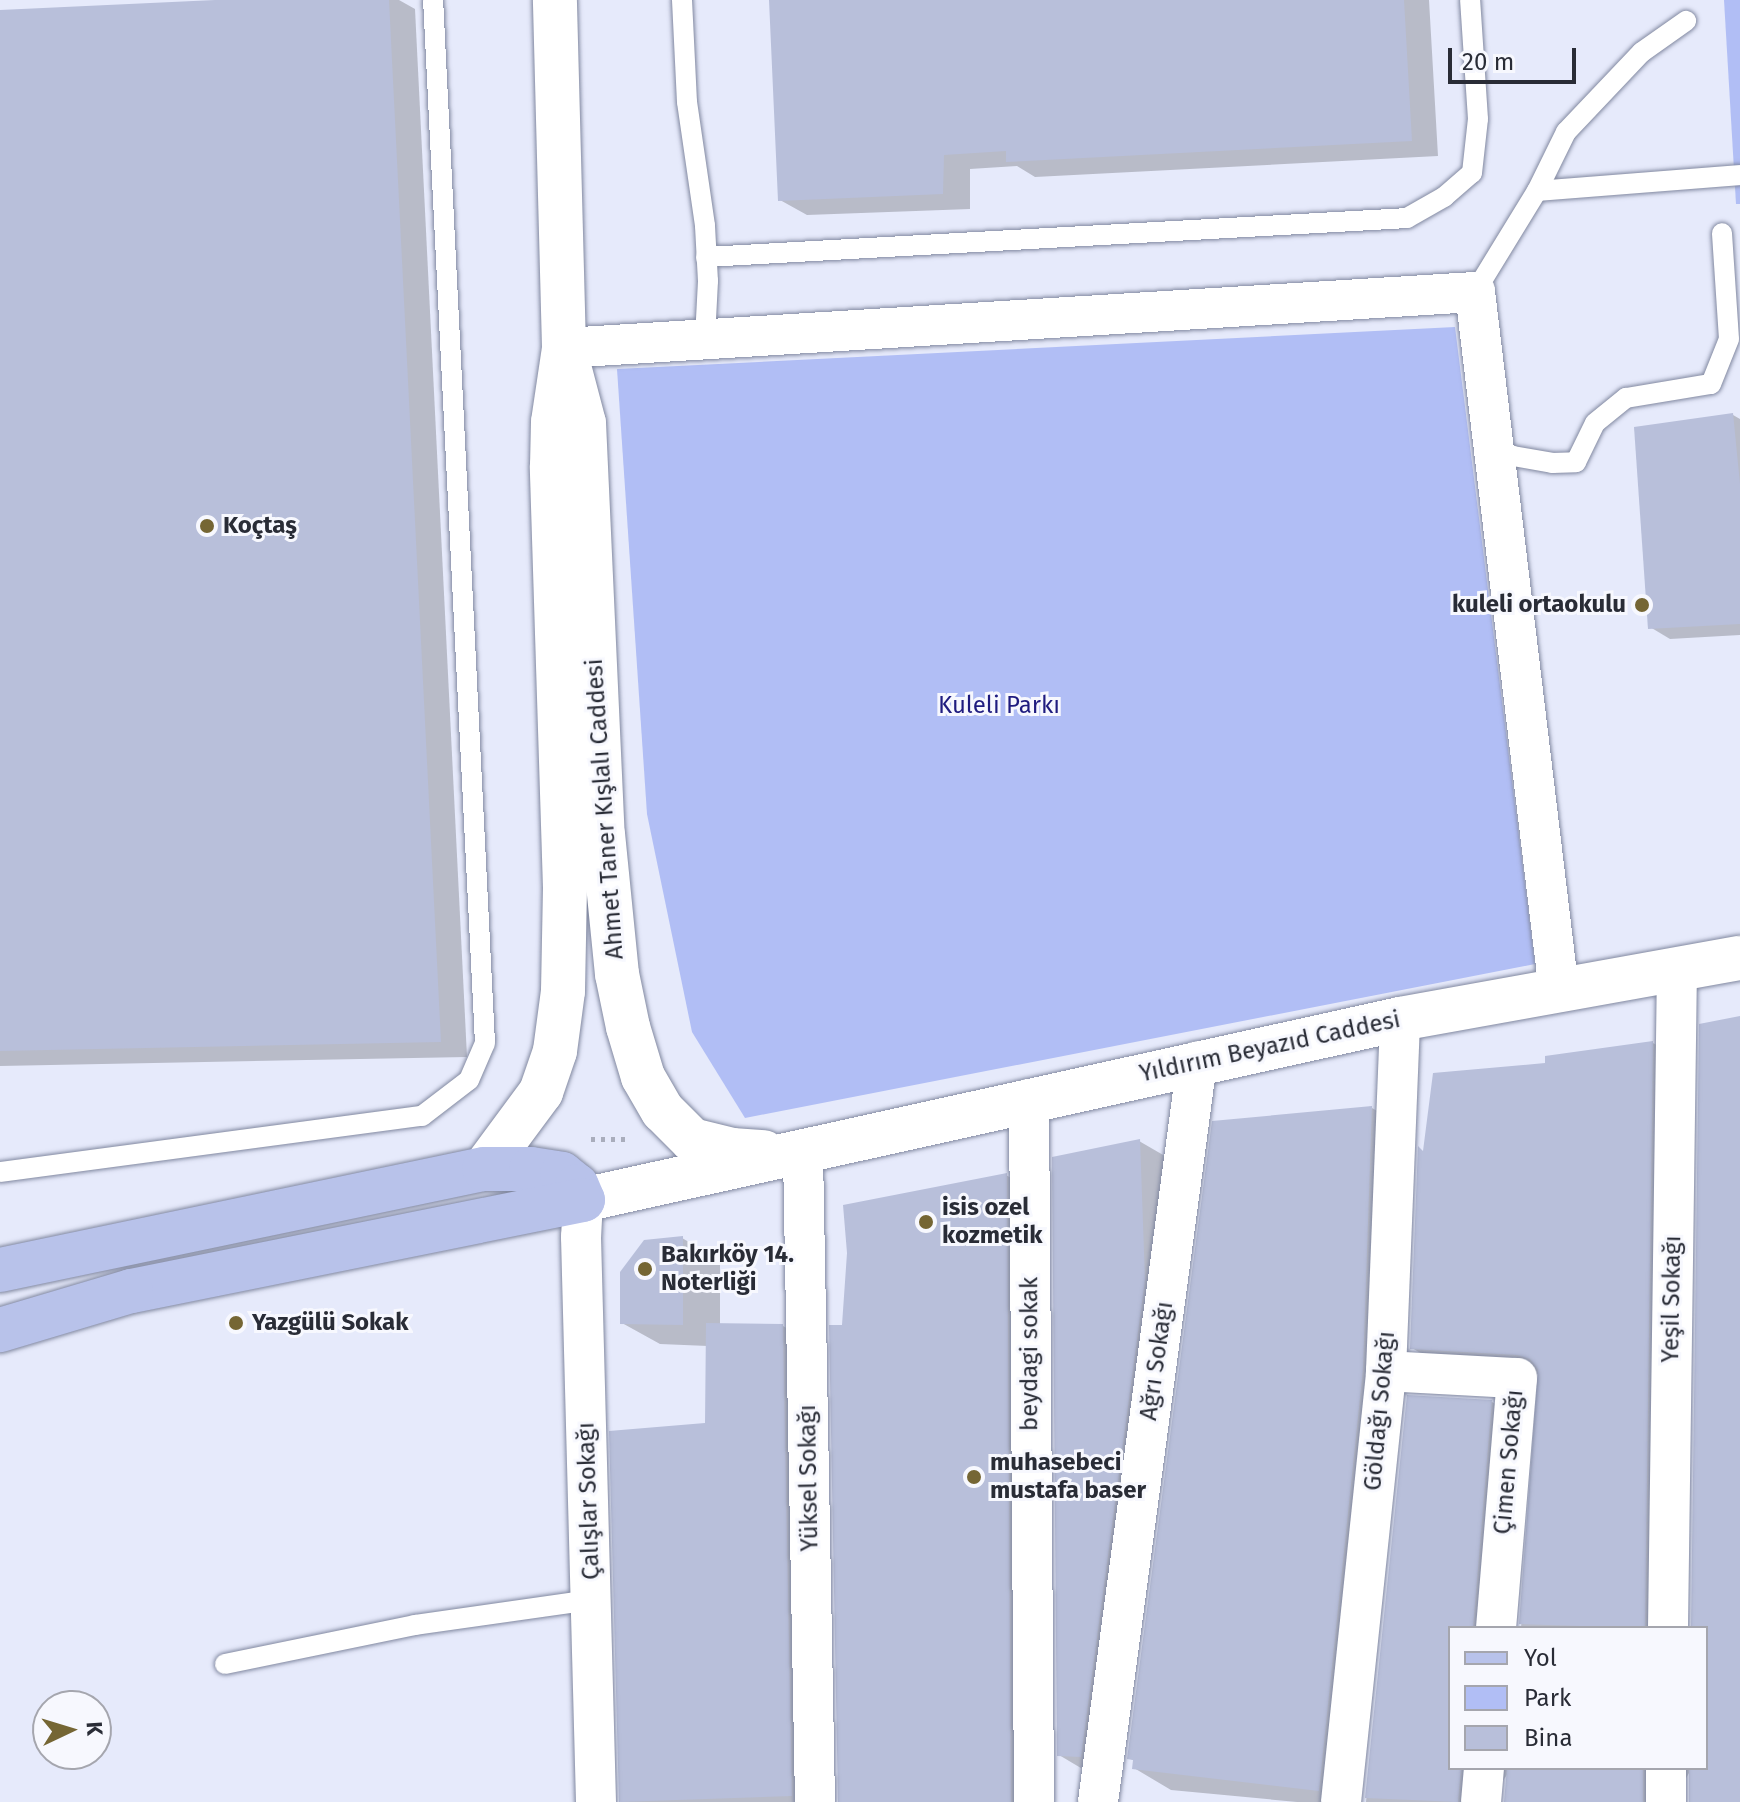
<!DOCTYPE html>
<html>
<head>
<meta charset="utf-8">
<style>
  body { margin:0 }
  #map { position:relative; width:1740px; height:1802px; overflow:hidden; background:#e6eafb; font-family:"Fira Sans",sans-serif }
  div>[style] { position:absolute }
  .green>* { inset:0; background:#b1bef5 }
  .shadow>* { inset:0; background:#0003 }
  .building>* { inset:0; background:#b8bfda }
  .path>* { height:5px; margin-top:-2.5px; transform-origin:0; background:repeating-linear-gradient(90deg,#a9adbc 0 4px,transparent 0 10px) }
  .roads { filter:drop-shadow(0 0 2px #8188a0) drop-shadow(0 0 2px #8188a0) }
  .service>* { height:20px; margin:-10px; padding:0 10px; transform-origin:10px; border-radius:10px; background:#fff }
  .minor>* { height:40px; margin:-20px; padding:0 20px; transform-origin:20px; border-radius:20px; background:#fff }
  .secondary>* { height:44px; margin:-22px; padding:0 22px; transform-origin:22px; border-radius:22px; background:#fff }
  .primary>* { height:44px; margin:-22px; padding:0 22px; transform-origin:22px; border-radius:22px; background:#b8c2ea }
  .dots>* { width:22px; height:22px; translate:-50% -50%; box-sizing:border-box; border:4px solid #f7f8fe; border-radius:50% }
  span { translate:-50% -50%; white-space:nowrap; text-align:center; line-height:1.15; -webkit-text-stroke:6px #f7f8fe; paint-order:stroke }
  .poi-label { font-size:24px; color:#292c36; font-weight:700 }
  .left { translate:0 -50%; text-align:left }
  .right { translate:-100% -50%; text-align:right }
  .park-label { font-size:24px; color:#1f1c7f }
  .street-label { font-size:24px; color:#292c36 }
  .legend { position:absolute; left:1448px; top:1626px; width:260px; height:144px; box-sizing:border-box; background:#f7f8fe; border:2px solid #a5a6ae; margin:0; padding:10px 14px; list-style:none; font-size:24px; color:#292c36 }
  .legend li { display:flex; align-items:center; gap:16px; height:40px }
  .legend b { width:40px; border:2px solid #a5a6ae }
  .north { position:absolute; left:32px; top:1690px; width:80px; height:80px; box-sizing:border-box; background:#f7f8fe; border:2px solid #a5a6ae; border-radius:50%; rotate:86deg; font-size:22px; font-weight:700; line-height:32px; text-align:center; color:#292c36 }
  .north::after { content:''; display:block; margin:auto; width:28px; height:36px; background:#756634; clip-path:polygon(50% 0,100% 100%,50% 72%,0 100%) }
  .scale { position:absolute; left:1448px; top:48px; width:128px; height:36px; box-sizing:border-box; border:4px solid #292c36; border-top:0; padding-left:10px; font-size:24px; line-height:28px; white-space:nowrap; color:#292c36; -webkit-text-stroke:6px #f7f8fe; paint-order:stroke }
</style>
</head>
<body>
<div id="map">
  <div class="green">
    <div style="clip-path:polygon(1724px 0,1740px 0,1740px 204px,1736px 204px)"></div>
    <div style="clip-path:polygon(1455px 327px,1535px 964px,745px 1118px,692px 1032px,647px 814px,617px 369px)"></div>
  </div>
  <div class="shadow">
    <div style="clip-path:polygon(255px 0,399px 0,415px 9px,467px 1057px,0 1066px,0 12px)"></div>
    <div style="clip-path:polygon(771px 0,1429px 0,1438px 156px,1035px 177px,1017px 166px,970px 169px,970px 209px,807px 215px,780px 200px)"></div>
    <div style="clip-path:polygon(1733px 415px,1740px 419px,1740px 635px,1670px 639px,1650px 627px)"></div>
    <div style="clip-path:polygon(1740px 1017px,1740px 1802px,1691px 1802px,1689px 1773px,1680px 1789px,1680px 1802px,1506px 1802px,1507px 1775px,1498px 1787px,1497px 1802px,1366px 1802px,1408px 1397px,1492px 1402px,1529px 1423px,1512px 1628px,1450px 1628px,1450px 1768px,1706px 1768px,1706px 1628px,1693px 1628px)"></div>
    <div style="clip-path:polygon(1653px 1043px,1690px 1064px,1682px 1628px,1521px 1628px,1540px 1374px,1449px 1370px,1412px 1348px,1425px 1152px,1546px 1064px)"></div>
    <div style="clip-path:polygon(1372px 1108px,1409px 1130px,1357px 1802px,1297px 1802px,1171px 1790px,1134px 1768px,1135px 1761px,1129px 1758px)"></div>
    <div style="clip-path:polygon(1139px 1141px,1177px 1163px,1096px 1777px,1059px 1755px)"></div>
    <div style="clip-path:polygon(1006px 1175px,1042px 1196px,1047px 1802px,840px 1802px,844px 1327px)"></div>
    <div style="clip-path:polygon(682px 1238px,720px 1260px,720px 1325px,783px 1326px,819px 1347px,827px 1802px,621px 1802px,611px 1433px,707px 1425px,708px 1346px,660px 1344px,622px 1323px)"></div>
  </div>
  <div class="building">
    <div style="clip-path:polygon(215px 0,389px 0,441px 1042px,0 1051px,0 10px)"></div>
    <div style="clip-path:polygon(769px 0,1404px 0,1412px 141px,1006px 162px,1006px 151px,944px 155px,943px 194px,778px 201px)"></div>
    <div style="clip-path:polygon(1733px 413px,1740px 484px,1740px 624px,1648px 629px,1634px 427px)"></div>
    <div style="clip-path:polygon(1740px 1016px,1740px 1802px,1689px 1802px,1689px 1768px,1706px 1768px,1706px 1628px,1691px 1628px,1699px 1024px)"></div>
    <div style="clip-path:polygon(1653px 1041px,1645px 1628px,1519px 1624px,1538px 1369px,1530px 1359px,1518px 1355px,1410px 1349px,1418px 1146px,1423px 1151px,1433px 1073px,1545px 1063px,1545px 1056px)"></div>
    <div style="clip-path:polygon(1372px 1106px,1363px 1369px,1319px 1791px,1132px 1769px,1133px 1760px,1127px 1759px,1212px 1121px)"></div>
    <div style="clip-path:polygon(1140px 1139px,1145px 1280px,1081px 1757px,1057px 1756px,1052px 1157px)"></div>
    <div style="clip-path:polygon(1007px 1173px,1011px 1802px,838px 1802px,829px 1325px,842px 1325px,847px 1253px,843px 1205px)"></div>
    <div style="clip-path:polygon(683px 1236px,683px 1325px,620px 1324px,620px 1272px,644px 1240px)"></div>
    <div style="clip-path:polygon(706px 1323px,783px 1324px,792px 1796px,619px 1802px,609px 1431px,705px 1423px)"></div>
    <div style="clip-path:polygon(1407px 1395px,1492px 1400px,1473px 1628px,1450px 1628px,1450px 1768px,1461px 1768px,1458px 1802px,1365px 1798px)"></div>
    <div style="clip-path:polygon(1507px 1768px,1643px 1768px,1643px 1802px,1504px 1802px)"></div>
  </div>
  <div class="path">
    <div style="left:591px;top:1139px;width:38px"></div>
  </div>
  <div class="roads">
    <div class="service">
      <div style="left:682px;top:0;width:102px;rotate:87.2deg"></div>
      <div style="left:687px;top:102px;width:125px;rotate:81.7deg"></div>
      <div style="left:705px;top:226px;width:55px;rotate:86.9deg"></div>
      <div style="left:708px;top:281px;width:58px;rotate:93deg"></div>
      <div style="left:1537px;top:191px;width:204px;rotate:-4.5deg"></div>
      <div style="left:706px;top:257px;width:702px;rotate:-3.18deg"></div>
      <div style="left:1407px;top:218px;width:43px;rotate:-29.6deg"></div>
      <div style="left:1444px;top:197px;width:37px;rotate:-41deg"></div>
      <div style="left:1472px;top:173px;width:54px;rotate:-83.7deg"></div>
      <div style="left:1478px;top:119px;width:119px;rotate:-93.8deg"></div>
      <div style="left:1475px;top:292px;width:119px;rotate:-58.5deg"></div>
      <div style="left:1537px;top:191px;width:66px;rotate:-63.8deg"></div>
      <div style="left:1566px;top:132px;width:110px;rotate:-46.5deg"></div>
      <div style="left:1642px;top:52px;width:54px;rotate:-35.2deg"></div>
      <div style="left:1494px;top:448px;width:21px;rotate:23deg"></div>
      <div style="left:1513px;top:456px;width:40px;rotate:10deg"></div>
      <div style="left:1552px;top:463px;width:24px;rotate:-2deg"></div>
      <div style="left:1576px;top:462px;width:43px;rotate:-64deg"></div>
      <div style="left:1595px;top:423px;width:40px;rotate:-39deg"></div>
      <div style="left:1626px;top:398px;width:86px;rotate:-9.4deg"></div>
      <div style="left:1711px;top:384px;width:48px;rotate:-68.2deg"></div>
      <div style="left:1729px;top:339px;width:106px;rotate:-93.8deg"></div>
      <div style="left:0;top:1172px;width:426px;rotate:-7.6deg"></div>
      <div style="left:422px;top:1116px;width:59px;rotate:-37.5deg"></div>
      <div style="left:469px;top:1080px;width:40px;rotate:-66.6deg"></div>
      <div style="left:485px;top:1043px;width:1044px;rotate:-92.85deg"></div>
      <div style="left:225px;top:1664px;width:194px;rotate:-11.6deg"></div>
      <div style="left:415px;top:1625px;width:178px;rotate:-8.1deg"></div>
    </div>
    <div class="minor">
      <div style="left:564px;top:348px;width:913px;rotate:-3.52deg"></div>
      <div style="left:1475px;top:292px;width:704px;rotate:83.15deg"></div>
      <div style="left:1029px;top:1099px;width:703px;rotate:89.59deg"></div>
      <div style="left:803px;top:1154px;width:648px;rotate:88.94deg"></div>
      <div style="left:583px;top:1200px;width:37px;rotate:93deg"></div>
      <div style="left:581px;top:1237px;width:565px;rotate:88.48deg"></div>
      <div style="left:1386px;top:1371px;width:131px;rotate:3.1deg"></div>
      <div style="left:1517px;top:1378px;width:251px;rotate:94.8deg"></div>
      <div style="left:1668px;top:1628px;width:658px;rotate:-89.22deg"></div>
      <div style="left:1098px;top:1802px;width:747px;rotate:-82.38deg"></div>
      <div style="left:1341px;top:1802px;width:433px;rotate:-84deg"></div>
      <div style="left:1386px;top:1371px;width:352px;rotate:-87.7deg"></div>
      <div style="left:1481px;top:1802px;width:34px;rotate:-85deg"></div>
      <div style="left:1666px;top:1802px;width:34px;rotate:-90deg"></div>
    </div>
    <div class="secondary">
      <div style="left:569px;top:366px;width:59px;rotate:75.3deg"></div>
      <div style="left:584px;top:423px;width:411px;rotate:87.4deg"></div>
      <div style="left:603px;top:834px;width:141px;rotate:84.3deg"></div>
      <div style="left:617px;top:974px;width:54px;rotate:78.3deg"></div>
      <div style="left:628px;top:1027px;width:52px;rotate:73.3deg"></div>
      <div style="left:643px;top:1077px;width:39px;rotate:60deg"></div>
      <div style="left:663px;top:1111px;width:41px;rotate:45deg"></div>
      <div style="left:692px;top:1140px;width:41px;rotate:14deg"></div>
      <div style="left:732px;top:1150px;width:32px;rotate:4deg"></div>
      <div style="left:484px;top:1169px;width:96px;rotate:-53.5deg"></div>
      <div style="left:541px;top:1092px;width:43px;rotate:-71.1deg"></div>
      <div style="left:555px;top:1051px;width:61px;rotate:-82.4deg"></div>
      <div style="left:563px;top:991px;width:103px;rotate:-88.9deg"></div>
      <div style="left:565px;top:888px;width:422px;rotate:-91.8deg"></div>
      <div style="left:552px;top:466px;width:44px;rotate:-88.7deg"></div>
      <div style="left:553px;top:422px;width:75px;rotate:-81.5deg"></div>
      <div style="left:564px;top:348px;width:348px;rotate:-91.5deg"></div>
      <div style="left:583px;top:1200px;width:837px;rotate:-12.49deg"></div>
      <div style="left:1400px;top:1019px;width:345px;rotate:-10.2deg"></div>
    </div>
    <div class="primary">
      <div style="left:0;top:1270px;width:494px;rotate:-11.8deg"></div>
      <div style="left:484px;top:1169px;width:47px"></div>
      <div style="left:531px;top:1169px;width:31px;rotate:9deg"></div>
      <div style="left:562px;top:1174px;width:19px;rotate:39deg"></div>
      <div style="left:577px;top:1186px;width:15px;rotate:67deg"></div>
      <div style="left:583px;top:1200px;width:461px;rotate:168.6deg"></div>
      <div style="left:131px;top:1291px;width:137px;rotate:163.4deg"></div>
    </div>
  </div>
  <div class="dots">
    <div style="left:207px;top:526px;background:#756634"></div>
    <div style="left:1642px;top:605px;background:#756634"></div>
    <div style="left:926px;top:1222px;background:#756634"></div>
    <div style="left:645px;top:1269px;background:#756634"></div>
    <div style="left:236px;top:1323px;background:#756634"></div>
    <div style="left:974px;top:1477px;background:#756634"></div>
  </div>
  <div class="poi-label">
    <span class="left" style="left:223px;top:526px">Koçtaş</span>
    <span class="right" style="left:1626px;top:605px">kuleli ortaokulu</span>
    <span class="left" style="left:942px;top:1222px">isis ozel<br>kozmetik</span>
    <span class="left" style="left:661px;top:1269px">Bakırköy 14.<br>Noterliği</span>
    <span class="left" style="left:252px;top:1323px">Yazgülü Sokak</span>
    <span class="left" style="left:990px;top:1477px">muhasebeci<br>mustafa baser</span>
  </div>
  <div class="park-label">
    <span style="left:999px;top:706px">Kuleli Parkı</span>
  </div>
  <div class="street-label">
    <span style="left:605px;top:809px;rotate:-94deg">Ahmet Taner Kışlalı Caddesi</span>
    <span style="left:1270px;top:1047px;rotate:-12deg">Yıldırım Beyazıd Caddesi</span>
    <span style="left:1672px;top:1299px;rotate:-89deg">Yeşil Sokağı</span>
    <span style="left:1030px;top:1354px;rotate:-90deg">beydagi sokak</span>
    <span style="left:1157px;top:1361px;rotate:-82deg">Ağrı Sokağı</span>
    <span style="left:1380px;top:1411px;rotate:-85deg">Göldağı Sokağı</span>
    <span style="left:1509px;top:1462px;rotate:-85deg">Çimen Sokağı</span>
    <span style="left:809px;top:1478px;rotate:-91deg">Yüksel Sokağı</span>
    <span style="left:589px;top:1501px;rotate:-92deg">Çalışlar Sokağı</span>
  </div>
  <ul class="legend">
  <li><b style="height:10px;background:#b8c2ea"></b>Yol</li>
  <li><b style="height:22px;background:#b1bef5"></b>Park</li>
  <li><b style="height:22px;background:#b8bfda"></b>Bina</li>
  </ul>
  <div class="north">K</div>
  <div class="scale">20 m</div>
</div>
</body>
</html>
